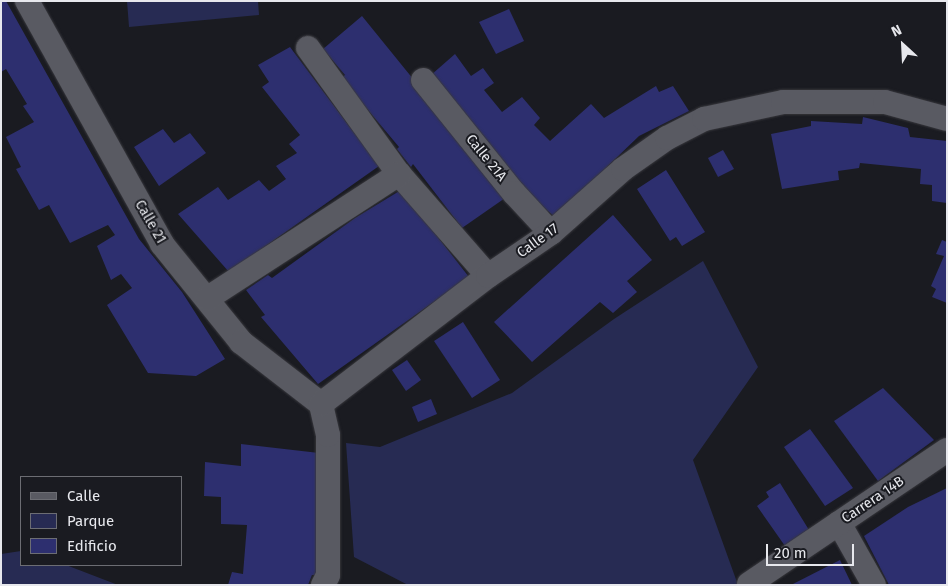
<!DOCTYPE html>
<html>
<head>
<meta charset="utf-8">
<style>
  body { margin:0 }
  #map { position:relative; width:948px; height:586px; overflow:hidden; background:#1a1b21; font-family:"Fira Sans",sans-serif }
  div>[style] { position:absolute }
  .green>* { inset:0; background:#272b53 }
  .building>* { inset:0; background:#2d2f6f }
  .roads { filter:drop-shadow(0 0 1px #38383d) drop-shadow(0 0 1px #38383d) }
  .minor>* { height:24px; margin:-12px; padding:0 12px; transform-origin:12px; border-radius:12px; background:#595a62 }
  span { translate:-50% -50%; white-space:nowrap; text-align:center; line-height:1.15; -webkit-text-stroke:4px #1a1b21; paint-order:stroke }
  .street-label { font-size:14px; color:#e7e8ed }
  .frame { position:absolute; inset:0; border:2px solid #e7e8ed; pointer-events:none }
  .legend { position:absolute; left:20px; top:476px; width:162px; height:90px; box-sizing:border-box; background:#1a1b21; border:1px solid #6c6d73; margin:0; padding:6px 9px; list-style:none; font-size:15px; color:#e7e8ed }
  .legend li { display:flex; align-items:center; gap:10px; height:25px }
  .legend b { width:25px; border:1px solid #6c6d73 }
  .north { position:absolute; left:878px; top:20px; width:50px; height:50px; -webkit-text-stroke:4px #1a1b21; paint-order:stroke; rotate:335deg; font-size:14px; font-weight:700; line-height:20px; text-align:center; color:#e7e8ed }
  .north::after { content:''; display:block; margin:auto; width:18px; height:22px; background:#e7e8ed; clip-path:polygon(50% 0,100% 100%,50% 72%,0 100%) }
  .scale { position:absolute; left:766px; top:544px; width:88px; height:22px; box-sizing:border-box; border:2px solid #e7e8ed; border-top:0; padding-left:6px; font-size:15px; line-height:18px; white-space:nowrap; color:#e7e8ed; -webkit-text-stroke:4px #1a1b21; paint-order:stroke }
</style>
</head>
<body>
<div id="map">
  <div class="green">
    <div style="clip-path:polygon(127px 1px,258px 1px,259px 15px,129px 27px)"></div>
    <div style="clip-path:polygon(703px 261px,758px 367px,693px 460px,738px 585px,408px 585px,354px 557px,346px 443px,380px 447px,512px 393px,614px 319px)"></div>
    <div style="clip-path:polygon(21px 551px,21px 565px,66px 565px,118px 585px,1px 585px,1px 554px)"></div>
  </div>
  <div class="building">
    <div style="clip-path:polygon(1px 1px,6px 1px,139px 239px,182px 292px,225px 359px,196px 376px,148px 373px,107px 305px,132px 288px,121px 274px,111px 280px,97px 246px,115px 235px,108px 225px,70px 243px,49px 205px,39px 210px,16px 169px,21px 167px,6px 137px,34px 122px,23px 106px,27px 104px,6px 69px,1px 72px)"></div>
    <div style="clip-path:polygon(509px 9px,524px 41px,496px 54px,479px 22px)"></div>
    <div style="clip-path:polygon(362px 16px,508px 196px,462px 228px,413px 164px,411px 167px,397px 149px,399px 147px,341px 78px,345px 75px,323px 49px)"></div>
    <div style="clip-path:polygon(290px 47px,379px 166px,229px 272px,178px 214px,218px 187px,228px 200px,259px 180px,269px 191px,286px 179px,276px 166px,297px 153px,289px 144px,300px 135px,262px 87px,269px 82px,258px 65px)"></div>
    <div style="clip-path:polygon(455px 54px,471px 76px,483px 68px,494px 83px,484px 90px,502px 112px,522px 97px,540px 118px,534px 125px,550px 141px,591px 104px,604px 118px,656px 86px,659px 92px,673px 86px,689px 111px,639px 136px,555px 217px,537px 202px,535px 203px,431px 75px)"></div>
    <div style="clip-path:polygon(863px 117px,908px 128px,910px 137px,947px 141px,947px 203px,932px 201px,932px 185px,920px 184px,921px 169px,860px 163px,859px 168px,838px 171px,839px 180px,782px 189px,771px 134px,811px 126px,811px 121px,862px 124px)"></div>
    <div style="clip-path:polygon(163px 129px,174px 143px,190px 133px,206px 153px,159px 186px,134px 147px)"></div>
    <div style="clip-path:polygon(723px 150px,734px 169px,718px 177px,708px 158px)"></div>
    <div style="clip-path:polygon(666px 170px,705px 232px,682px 246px,676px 237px,670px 241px,637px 189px)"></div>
    <div style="clip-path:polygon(401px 190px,469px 277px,318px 384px,261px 317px,265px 315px,246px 290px,268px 275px,272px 278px,355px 218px)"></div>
    <div style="clip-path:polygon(613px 215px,652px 260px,627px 281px,637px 292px,613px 313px,600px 302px,532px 362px,494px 322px)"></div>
    <div style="clip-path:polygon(942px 240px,947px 242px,947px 303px,932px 297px,936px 289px,931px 286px,944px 256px,936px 254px)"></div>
    <div style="clip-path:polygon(463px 322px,500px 380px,472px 398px,434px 341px)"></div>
    <div style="clip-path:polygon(407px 360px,421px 380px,406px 391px,392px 370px)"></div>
    <div style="clip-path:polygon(883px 388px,934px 440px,878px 481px,834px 421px)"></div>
    <div style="clip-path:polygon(431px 399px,437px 414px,418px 422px,412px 407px)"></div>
    <div style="clip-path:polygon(810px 429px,853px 488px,825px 506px,784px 447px)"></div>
    <div style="clip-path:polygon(241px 444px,319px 453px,317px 575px,312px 575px,308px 585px,228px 585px,232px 572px,243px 574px,247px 525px,221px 524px,221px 497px,204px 496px,205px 462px,241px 466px)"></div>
    <div style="clip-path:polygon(780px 483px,809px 530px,785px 546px,757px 506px,769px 497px,766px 492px)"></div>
    <div style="clip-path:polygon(947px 488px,947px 585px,889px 585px,864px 536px,908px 507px)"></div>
    <div style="clip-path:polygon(840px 560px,852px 585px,791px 585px)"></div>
  </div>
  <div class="roads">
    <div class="minor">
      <div style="left:27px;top:1px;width:278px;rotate:60.9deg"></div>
      <div style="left:162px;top:244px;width:126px;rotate:51.1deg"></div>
      <div style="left:241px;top:342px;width:101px;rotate:37.8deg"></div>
      <div style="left:308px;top:48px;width:155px;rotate:54.2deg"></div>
      <div style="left:399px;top:174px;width:135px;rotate:48.9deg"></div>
      <div style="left:423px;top:80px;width:145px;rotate:51.2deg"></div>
      <div style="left:514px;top:193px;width:54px;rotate:47.2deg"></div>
      <div style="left:208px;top:298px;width:228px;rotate:-33deg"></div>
      <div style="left:839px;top:523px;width:71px;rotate:60.6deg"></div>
      <div style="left:749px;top:584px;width:239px;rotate:-34.1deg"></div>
      <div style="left:323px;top:585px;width:11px;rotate:-63deg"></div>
      <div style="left:328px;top:575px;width:140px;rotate:-90deg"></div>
      <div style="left:328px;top:435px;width:32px;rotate:-103deg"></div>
      <div style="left:321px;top:404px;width:210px;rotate:-37.5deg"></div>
      <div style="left:488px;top:276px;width:76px;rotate:-34.3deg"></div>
      <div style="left:551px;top:233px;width:96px;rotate:-41.6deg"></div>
      <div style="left:623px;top:169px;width:54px;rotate:-35.2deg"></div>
      <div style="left:667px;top:138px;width:42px;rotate:-27.2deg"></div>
      <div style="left:704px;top:119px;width:81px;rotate:-12.1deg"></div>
      <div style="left:783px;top:102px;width:102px"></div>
      <div style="left:885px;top:102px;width:64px;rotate:15.3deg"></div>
    </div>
  </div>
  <div class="street-label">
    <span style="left:486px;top:158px;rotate:51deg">Calle 21A</span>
    <span style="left:150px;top:222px;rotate:60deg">Calle 21</span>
    <span style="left:538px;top:241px;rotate:-36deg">Calle 17</span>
    <span style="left:873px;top:500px;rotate:-34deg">Carrera 14B</span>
  </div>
  <div class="frame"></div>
  <ul class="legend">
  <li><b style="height:6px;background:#595a62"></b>Calle</li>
  <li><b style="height:14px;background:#272b53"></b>Parque</li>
  <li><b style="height:14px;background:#2d2f6f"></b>Edificio</li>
  </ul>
  <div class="north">N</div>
  <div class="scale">20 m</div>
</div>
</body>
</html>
